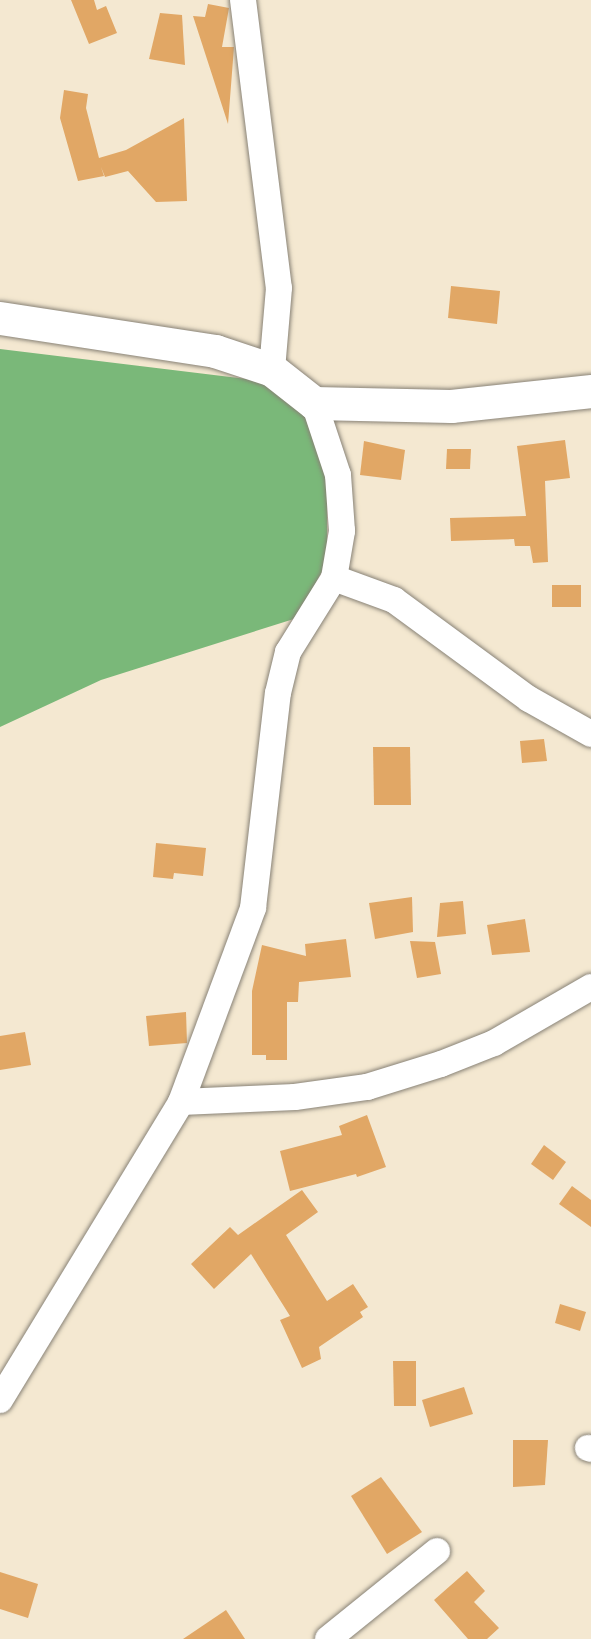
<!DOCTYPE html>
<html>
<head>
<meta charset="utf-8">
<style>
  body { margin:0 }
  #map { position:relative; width:591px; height:1639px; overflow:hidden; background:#f4e8d1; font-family:"Architects Daughter",sans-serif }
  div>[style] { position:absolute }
  .forest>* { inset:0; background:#7ab879 }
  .building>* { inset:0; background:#e1a765 }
  .roads { filter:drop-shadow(0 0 2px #888276) drop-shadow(0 0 2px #888276) }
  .minor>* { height:26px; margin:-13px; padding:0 13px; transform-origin:13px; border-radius:13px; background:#fff }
  .tertiary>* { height:33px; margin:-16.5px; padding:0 16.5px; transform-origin:16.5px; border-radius:16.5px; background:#fff }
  span { translate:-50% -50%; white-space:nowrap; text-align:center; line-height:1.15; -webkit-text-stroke:4.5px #fbf7ec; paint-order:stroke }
</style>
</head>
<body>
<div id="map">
  <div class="forest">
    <div style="clip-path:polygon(0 349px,255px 380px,303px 404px,327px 479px,327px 562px,297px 618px,101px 680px,0 727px)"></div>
  </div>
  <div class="building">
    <div style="clip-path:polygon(71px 0,94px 0,97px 10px,106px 6px,117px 33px,89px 44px)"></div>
    <div style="clip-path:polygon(208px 4px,229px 8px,222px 47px,234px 47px,228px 124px,193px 16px,205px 17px)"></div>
    <div style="clip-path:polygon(160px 13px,182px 15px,185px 65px,149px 59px)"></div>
    <div style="clip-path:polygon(64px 90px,88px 94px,86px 108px,99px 158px,126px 150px,184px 118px,187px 201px,156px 202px,128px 171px,105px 177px,101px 167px,104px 176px,78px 181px,60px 118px)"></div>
    <div style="clip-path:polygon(451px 286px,500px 291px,497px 324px,448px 318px)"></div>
    <div style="clip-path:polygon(565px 440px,570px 478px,545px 481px,548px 562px,533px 563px,530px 546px,515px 546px,514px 539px,451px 541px,450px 518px,526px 516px,517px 446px)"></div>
    <div style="clip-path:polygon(364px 441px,405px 450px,401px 480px,360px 475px)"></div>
    <div style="clip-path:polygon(447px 449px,471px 449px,470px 469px,446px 469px)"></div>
    <div style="clip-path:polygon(552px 585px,581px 585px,581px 607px,552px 607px)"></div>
    <div style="clip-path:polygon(544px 739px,547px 761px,522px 763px,520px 741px)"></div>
    <div style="clip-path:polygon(373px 747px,410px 747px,411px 805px,374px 805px)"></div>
    <div style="clip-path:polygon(156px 843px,206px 848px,203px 876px,174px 873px,173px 879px,153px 877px)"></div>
    <div style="clip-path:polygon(412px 897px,413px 932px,375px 939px,369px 903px)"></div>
    <div style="clip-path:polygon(463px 901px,466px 934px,437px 937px,440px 903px)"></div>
    <div style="clip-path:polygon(525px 919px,530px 952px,492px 955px,487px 925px)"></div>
    <div style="clip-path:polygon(346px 939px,351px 977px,299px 982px,298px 1002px,287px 1002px,287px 1060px,266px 1060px,266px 1055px,252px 1055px,252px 991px,262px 945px,306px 956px,305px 944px)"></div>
    <div style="clip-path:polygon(410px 941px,435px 942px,441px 974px,417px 978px)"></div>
    <div style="clip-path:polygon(186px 1012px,187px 1043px,149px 1046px,146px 1016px)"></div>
    <div style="clip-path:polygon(25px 1032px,31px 1065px,0 1070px,0 1036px)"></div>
    <div style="clip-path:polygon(367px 1115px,386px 1167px,357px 1177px,356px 1174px,290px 1191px,280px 1151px,342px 1135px,339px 1126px)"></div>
    <div style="clip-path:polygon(544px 1145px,566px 1162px,553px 1180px,531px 1164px)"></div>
    <div style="clip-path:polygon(572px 1186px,591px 1200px,591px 1227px,559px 1204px)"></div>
    <div style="clip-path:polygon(302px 1190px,318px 1212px,286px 1235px,327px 1301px,353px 1284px,368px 1307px,360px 1312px,363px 1317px,319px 1347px,321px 1359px,302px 1368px,280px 1320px,290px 1316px,251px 1254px,214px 1289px,191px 1264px,230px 1227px,238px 1235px)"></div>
    <div style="clip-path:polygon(560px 1304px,586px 1312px,580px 1331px,555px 1323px)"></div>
    <div style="clip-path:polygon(393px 1361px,416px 1361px,416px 1406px,394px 1406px)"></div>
    <div style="clip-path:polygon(464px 1387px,473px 1414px,430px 1427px,422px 1400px)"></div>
    <div style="clip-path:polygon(513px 1440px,548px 1440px,545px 1485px,513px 1487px)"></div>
    <div style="clip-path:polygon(381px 1477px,422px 1532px,387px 1554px,351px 1496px)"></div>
    <div style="clip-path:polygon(467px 1571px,485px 1591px,474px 1602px,499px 1628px,487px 1639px,468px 1639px,434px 1600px)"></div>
    <div style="clip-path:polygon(0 1572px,38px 1584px,28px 1618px,0 1609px)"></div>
    <div style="clip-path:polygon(226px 1610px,245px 1639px,183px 1639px)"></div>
  </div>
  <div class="roads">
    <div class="minor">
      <div style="left:243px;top:0;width:290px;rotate:82.9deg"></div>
      <div style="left:279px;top:288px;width:82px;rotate:94.9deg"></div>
      <div style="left:334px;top:578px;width:64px;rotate:20.1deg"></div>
      <div style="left:394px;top:600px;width:167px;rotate:36.3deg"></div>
      <div style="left:529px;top:699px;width:71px;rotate:29.4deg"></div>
      <div style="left:181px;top:1102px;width:114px;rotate:-2.5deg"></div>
      <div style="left:295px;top:1097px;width:73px;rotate:-7.9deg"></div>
      <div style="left:367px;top:1087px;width:77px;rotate:-17.3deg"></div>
      <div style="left:441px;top:1064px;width:57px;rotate:-21.6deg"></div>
      <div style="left:494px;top:1043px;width:112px;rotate:-30deg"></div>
      <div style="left:0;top:1400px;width:349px;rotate:-58.7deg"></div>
      <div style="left:181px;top:1102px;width:207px;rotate:-69.6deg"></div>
      <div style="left:253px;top:908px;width:216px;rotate:-83.4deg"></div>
      <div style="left:278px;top:693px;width:42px;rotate:-76.3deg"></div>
      <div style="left:288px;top:652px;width:87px;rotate:-58.1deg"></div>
      <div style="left:334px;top:578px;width:48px;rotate:-80.3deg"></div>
      <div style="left:342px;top:531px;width:56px;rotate:-94.1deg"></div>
      <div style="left:338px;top:475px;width:76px;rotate:-108.4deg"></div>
      <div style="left:588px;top:1448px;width:3px;rotate:18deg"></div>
      <div style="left:328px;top:1639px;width:140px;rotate:-38.9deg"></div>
    </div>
    <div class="tertiary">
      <div style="left:0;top:318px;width:218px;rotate:8.7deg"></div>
      <div style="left:215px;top:351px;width:60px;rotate:18.4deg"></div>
      <div style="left:272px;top:370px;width:53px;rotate:38.2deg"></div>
      <div style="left:314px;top:403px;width:137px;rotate:1.3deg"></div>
      <div style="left:451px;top:406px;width:141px;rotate:-6.1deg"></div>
    </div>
  </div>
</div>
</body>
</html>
